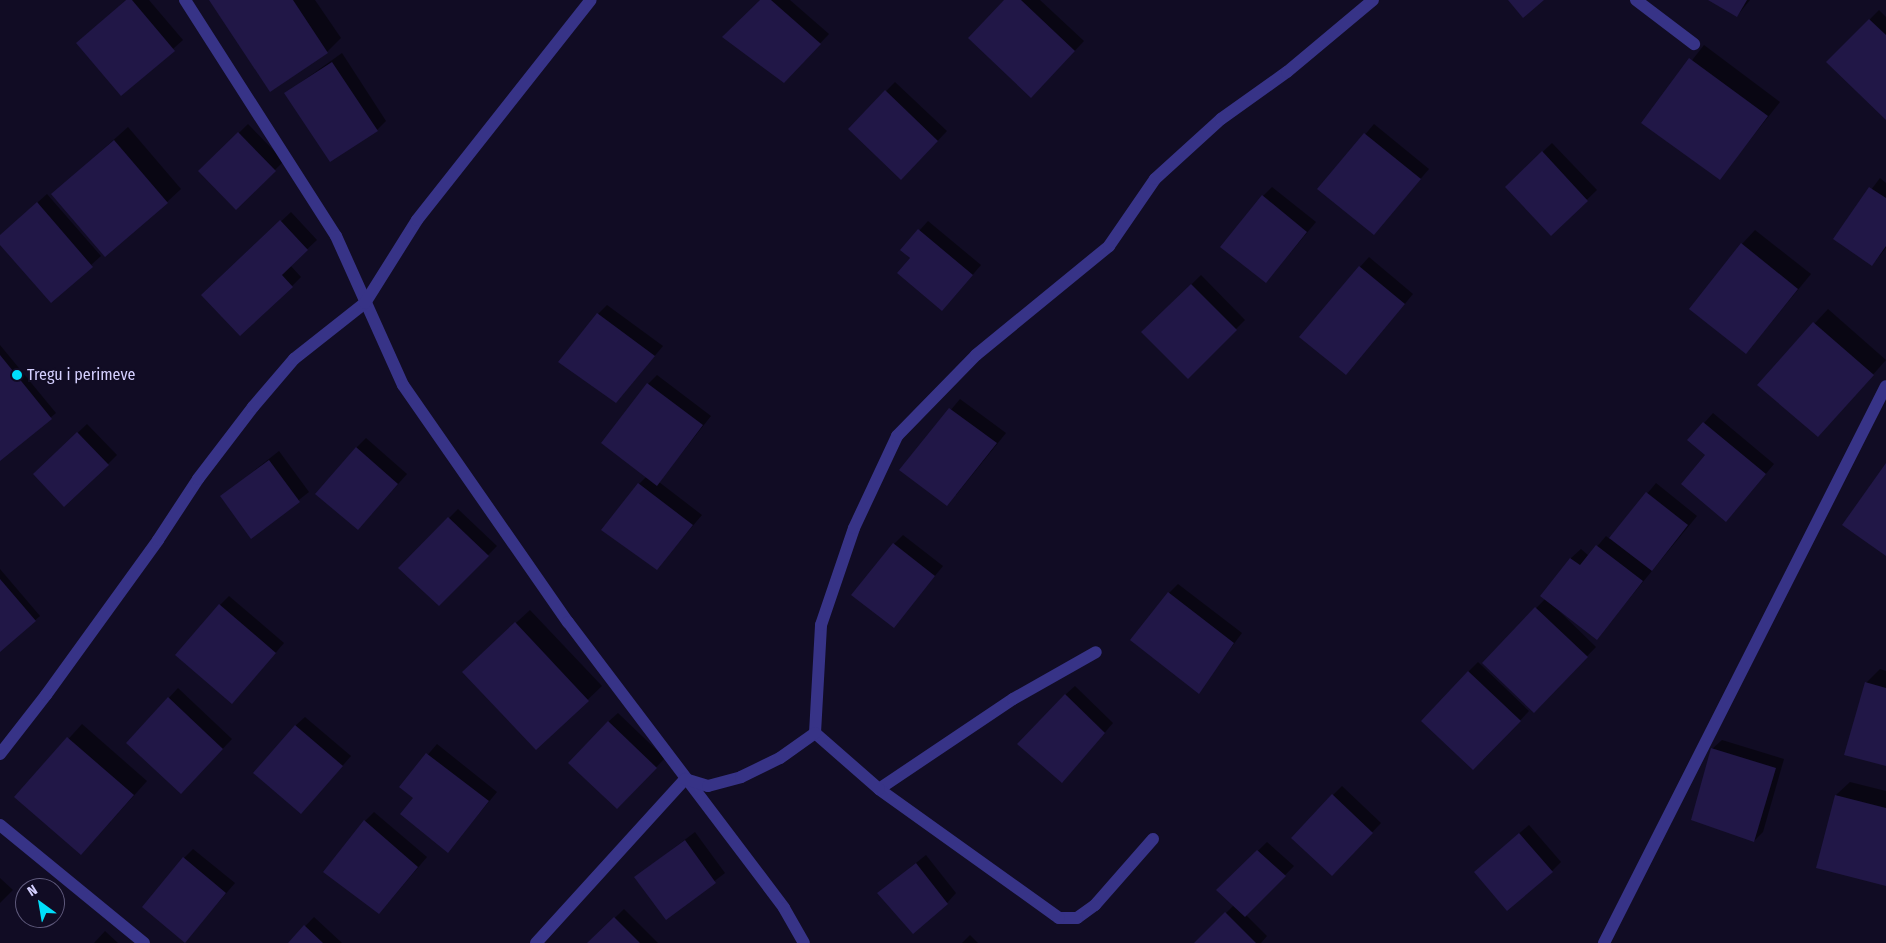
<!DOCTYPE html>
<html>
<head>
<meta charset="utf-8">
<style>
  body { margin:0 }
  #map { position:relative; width:1886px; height:943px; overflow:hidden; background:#110c24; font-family:"Fira Sans Condensed",sans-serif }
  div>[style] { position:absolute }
  .shadow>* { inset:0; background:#0007 }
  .building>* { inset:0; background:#211747 }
  .street>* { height:12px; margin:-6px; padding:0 6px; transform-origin:6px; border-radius:6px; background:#373387 }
  .dots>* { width:14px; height:14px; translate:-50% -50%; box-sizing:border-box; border:2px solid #110c24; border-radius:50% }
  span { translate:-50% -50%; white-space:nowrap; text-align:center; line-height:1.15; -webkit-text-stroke:4px #110c24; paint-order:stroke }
  .poi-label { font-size:16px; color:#d5d0ff }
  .left { translate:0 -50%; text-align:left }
  .north { position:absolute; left:15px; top:878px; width:50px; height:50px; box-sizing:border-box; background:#110c24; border:1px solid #5f5a7c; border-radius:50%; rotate:328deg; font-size:14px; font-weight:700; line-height:20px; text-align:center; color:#d5d0ff }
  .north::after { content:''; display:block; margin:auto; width:18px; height:22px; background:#00dffb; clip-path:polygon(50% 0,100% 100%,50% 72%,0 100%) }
</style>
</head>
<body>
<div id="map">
  <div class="shadow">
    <div style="clip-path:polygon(126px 0,149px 0,183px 40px,121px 95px,78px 43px)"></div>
    <div style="clip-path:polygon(211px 0,315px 0,341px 38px,327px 52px)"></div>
    <div style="clip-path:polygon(761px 0,790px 0,829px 34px,793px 72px)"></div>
    <div style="clip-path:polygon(1005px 0,1040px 0,1084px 41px,1041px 87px)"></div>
    <div style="clip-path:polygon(1711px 0,1750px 0,1737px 16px)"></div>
    <div style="clip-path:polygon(1879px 10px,1886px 17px,1886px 118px,1828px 62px)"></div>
    <div style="clip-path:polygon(1704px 45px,1780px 102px,1719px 179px,1643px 123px)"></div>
    <div style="clip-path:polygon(342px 53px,386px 121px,377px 130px,286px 93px)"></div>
    <div style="clip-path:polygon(895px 82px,947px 131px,911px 169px,849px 129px)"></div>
    <div style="clip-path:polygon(248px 124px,284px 161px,236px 208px,200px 171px)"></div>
    <div style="clip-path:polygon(1374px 124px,1429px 169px,1374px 233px,1319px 189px)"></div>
    <div style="clip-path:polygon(128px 127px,181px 189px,167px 202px,53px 194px)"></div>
    <div style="clip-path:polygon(1552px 143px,1597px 190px,1551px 234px,1506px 187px)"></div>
    <div style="clip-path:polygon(1880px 178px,1886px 183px,1886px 248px,1872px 265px,1834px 239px)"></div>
    <div style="clip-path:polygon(1272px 187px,1316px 222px,1266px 282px,1263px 196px)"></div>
    <div style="clip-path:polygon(47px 194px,101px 256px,51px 301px,0 243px,0 236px)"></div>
    <div style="clip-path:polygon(291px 212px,317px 240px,290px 265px,301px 277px,292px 286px,212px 286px)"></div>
    <div style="clip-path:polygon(928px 221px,981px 265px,951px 300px,902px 250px)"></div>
    <div style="clip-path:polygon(1755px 230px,1811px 274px,1746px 353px,1742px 244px)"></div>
    <div style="clip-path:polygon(1369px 257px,1413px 294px,1355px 364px,1360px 267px)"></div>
    <div style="clip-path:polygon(1201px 275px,1245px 320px,1188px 377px,1143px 332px)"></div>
    <div style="clip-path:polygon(607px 305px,663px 346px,616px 402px,598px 314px)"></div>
    <div style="clip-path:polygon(1828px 309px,1886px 360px,1831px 422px,1759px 384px)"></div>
    <div style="clip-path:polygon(0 345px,56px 413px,0 459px)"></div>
    <div style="clip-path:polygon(657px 375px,711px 416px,659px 482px,702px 515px,657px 568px,639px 484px,647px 476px,648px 384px)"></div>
    <div style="clip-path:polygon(960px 399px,1006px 433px,956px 495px,901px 469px)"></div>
    <div style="clip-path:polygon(1713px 413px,1774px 464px,1735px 511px,1707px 455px,1689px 440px)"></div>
    <div style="clip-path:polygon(87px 424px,117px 455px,108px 464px,44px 465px)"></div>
    <div style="clip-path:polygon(366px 438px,407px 474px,367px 519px,356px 448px)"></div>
    <div style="clip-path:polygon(279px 451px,309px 492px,251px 537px,221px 497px)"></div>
    <div style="clip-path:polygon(1656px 483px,1697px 516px,1597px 638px,1558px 610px,1596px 647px,1534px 711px,1483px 663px,1546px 598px,1542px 595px,1571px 558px,1581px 549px,1589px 556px,1606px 536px,1610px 539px)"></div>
    <div style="clip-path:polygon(458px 509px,497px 546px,439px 605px,400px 568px)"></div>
    <div style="clip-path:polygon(903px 535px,943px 566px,894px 626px,894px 544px)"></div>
    <div style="clip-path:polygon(0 569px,40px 616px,0 650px)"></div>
    <div style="clip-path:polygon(1178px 584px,1242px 633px,1198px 692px,1169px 593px)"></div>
    <div style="clip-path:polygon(229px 596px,284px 643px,241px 693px,220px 605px)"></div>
    <div style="clip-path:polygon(530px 610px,602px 686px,536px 749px,477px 659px)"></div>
    <div style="clip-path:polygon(1478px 662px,1529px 711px,1483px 760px,1468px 672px)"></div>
    <div style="clip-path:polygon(1880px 669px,1886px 671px,1886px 765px,1866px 683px)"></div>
    <div style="clip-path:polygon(1075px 686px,1113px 723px,1071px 772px,1065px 695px)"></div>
    <div style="clip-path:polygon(178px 688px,232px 739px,190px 783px,127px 743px)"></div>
    <div style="clip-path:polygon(618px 713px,665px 758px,627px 798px,608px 722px)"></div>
    <div style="clip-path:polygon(305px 717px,351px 756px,301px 813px,295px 726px)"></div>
    <div style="clip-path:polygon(82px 724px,147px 781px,94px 840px,16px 797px)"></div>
    <div style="clip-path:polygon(1722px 740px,1784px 759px,1763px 832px,1754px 841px,1712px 749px)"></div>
    <div style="clip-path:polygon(437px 744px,497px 792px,448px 851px,415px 797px,401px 786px)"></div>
    <div style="clip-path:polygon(1850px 782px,1886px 791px,1886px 885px,1836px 795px)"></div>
    <div style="clip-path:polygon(1342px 786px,1381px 823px,1341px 865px,1333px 795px)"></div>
    <div style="clip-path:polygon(374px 812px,427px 857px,388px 903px,365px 821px)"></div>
    <div style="clip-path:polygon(1529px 825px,1561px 862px,1552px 871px,1475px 872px)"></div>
    <div style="clip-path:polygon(695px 832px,725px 873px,666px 918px,636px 877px)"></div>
    <div style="clip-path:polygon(1267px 842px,1294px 866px,1246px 915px,1267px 936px,1261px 943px,1196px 943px,1234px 905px,1218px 890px)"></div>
    <div style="clip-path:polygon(193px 849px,235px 883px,185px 941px,184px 858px)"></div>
    <div style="clip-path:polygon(926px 855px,956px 893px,947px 903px,878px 893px)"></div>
    <div style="clip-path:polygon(0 878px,13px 890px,0 903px)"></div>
    <div style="clip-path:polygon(624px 909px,658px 943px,589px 943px)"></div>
    <div style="clip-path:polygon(314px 917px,342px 943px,289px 943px)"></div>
    <div style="clip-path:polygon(105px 931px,118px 943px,94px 943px)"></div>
    <div style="clip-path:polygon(970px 935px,978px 943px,962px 943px)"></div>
  </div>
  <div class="building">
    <div style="clip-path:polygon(126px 0,132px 0,175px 51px,121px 96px,76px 43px)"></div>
    <div style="clip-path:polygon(209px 0,293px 0,328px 53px,270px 92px)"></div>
    <div style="clip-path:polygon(760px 0,771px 0,821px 44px,784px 83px,722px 37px)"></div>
    <div style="clip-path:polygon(1004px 0,1021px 0,1075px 51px,1031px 98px,968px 38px)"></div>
    <div style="clip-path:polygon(1508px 0,1544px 0,1523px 18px)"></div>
    <div style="clip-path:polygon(1708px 0,1747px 0,1737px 17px)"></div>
    <div style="clip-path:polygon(1869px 19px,1886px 35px,1886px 120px,1826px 62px)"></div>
    <div style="clip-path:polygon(1689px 58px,1768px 116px,1720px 180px,1641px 123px)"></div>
    <div style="clip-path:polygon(332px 62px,378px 131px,330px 162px,284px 93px)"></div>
    <div style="clip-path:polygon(885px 90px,938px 141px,901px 180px,848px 129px)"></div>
    <div style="clip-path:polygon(238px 132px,276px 171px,236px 210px,198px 171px)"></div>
    <div style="clip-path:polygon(1364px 133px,1421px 179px,1374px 235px,1317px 189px)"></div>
    <div style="clip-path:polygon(114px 140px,168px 203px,105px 257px,51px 194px)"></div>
    <div style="clip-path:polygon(1542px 151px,1588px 201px,1551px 236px,1505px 187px)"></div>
    <div style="clip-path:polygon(1869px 187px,1886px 198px,1886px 246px,1872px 266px,1833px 239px)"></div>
    <div style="clip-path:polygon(1262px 195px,1307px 232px,1266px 283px,1220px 247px)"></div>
    <div style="clip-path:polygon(37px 202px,93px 267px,51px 303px,0 245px,0 235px)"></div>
    <div style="clip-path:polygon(280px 220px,308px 250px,282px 275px,293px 287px,240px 336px,201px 295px)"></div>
    <div style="clip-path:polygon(918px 229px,973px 275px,942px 311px,897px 273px,910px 258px,900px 250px)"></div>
    <div style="clip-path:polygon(1741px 243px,1798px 289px,1746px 354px,1689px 309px)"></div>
    <div style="clip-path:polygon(1359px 266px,1405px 304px,1346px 375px,1299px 337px)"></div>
    <div style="clip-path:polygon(1191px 284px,1237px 330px,1188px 379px,1141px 332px)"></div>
    <div style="clip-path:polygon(597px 313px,655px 356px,616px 403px,558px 362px)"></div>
    <div style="clip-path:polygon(1813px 322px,1874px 375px,1818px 437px,1757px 385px)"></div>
    <div style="clip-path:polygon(0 355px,52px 419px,0 461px)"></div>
    <div style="clip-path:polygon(647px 383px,703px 425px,657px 486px,601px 443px)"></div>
    <div style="clip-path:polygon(949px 408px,997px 443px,947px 506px,899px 470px)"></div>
    <div style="clip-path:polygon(1703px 422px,1766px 474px,1726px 522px,1681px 484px,1705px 455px,1687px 440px)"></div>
    <div style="clip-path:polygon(77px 432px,109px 465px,64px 507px,33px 474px)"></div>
    <div style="clip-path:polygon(356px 447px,398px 484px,358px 530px,315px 494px)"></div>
    <div style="clip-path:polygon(269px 460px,300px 502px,251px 539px,220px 496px)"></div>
    <div style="clip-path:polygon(1886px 463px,1886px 556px,1842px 525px)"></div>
    <div style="clip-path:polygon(638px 483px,693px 525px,657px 570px,601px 530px)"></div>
    <div style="clip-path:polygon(1646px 492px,1688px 525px,1652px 571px,1609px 538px)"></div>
    <div style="clip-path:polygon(448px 517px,489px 556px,439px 606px,398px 568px)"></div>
    <div style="clip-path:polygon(893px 543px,935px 576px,894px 628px,851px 595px)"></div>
    <div style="clip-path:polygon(1596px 545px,1643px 581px,1597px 640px,1540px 596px,1570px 558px,1580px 565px)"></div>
    <div style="clip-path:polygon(0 579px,36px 621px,0 652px)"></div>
    <div style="clip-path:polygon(1168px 592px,1234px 643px,1199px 694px,1130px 640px)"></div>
    <div style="clip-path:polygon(219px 604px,276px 653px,232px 704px,175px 655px)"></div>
    <div style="clip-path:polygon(1535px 607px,1588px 657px,1534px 713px,1482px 663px)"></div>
    <div style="clip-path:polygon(515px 622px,589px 701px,536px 750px,462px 672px)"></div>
    <div style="clip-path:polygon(1468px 671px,1521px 721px,1473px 770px,1421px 721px)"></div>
    <div style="clip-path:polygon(1865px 682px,1886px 688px,1886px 766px,1844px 755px)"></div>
    <div style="clip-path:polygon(1065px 694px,1105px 733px,1062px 783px,1017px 744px)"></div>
    <div style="clip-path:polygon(168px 697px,223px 749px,181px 794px,126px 743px)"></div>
    <div style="clip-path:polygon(608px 721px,657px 768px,617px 809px,568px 763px)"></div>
    <div style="clip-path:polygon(295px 725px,343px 766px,301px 814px,253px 773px)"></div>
    <div style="clip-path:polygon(67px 737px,134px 795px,81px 855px,14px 797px)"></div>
    <div style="clip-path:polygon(1711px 748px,1776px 768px,1754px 842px,1691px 820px)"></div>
    <div style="clip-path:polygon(426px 753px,489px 801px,448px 853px,400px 814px,413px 798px,399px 787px)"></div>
    <div style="clip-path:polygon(1332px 794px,1373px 833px,1332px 876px,1291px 838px)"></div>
    <div style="clip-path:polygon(1835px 795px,1886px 808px,1886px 886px,1816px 868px)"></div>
    <div style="clip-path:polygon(364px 820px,418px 867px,379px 914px,323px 872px)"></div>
    <div style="clip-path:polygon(1519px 833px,1553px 872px,1507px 911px,1474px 872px)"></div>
    <div style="clip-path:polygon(685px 840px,716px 883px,666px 920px,634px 877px)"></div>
    <div style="clip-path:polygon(1257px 850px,1286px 876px,1245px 917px,1216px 890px)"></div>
    <div style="clip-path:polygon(183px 857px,226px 893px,185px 943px,142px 907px)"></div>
    <div style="clip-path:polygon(916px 863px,948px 904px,913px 934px,877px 893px)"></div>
    <div style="clip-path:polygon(1225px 912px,1256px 943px,1194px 943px)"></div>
    <div style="clip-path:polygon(614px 917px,640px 943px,587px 943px)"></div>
    <div style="clip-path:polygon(304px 925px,323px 943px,288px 943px)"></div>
  </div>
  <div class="street">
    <div style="left:185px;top:0;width:280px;rotate:57.4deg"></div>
    <div style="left:336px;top:236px;width:163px;rotate:65.8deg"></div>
    <div style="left:403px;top:385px;width:289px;rotate:55.2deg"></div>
    <div style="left:568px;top:622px;width:358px;rotate:52.9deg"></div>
    <div style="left:784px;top:908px;width:40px;rotate:60.3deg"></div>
    <div style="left:1636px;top:0;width:73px;rotate:37.2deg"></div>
    <div style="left:0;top:754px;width:75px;rotate:-52.1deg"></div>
    <div style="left:46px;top:695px;width:191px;rotate:-54.1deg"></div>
    <div style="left:158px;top:540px;width:73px;rotate:-56.7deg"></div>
    <div style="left:198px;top:479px;width:91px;rotate:-52.6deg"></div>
    <div style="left:253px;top:407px;width:63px;rotate:-49.5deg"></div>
    <div style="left:294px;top:359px;width:90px;rotate:-38.3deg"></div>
    <div style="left:365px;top:303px;width:98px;rotate:-57.9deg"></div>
    <div style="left:417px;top:220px;width:280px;rotate:-51.7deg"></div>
    <div style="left:879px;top:789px;width:161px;rotate:-33.9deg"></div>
    <div style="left:1013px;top:699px;width:95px;rotate:-29.5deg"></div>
    <div style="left:0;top:825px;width:186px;rotate:39.3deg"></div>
    <div style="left:1153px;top:839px;width:88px;rotate:131.3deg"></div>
    <div style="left:1095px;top:905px;width:22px;rotate:144deg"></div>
    <div style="left:1077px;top:918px;width:18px;rotate:180deg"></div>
    <div style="left:1059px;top:918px;width:221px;rotate:-144.4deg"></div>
    <div style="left:879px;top:789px;width:85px;rotate:-138.8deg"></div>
    <div style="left:815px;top:733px;width:108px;rotate:-86.8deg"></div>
    <div style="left:821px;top:625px;width:102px;rotate:-71.2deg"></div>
    <div style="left:854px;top:528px;width:102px;rotate:-64.9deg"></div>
    <div style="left:897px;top:436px;width:113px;rotate:-45.7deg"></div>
    <div style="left:976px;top:355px;width:172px;rotate:-39.3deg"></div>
    <div style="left:1109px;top:246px;width:81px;rotate:-55.5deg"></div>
    <div style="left:1155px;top:179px;width:89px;rotate:-42.3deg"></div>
    <div style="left:1221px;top:119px;width:81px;rotate:-35.5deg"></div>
    <div style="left:1287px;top:72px;width:112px;rotate:-39.9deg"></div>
    <div style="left:536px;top:943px;width:222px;rotate:-47.7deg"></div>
    <div style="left:685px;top:779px;width:24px;rotate:17deg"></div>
    <div style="left:708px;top:786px;width:34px;rotate:-15deg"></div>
    <div style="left:741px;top:777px;width:43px;rotate:-26deg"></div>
    <div style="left:780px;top:758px;width:43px;rotate:-35.5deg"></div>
    <div style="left:1604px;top:943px;width:624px;rotate:-63.15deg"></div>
  </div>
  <div class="dots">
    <div style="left:17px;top:375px;background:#00dffb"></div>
  </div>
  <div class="poi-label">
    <span class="left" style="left:27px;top:375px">Tregu i perimeve</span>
  </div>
  <div class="north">N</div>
</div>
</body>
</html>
